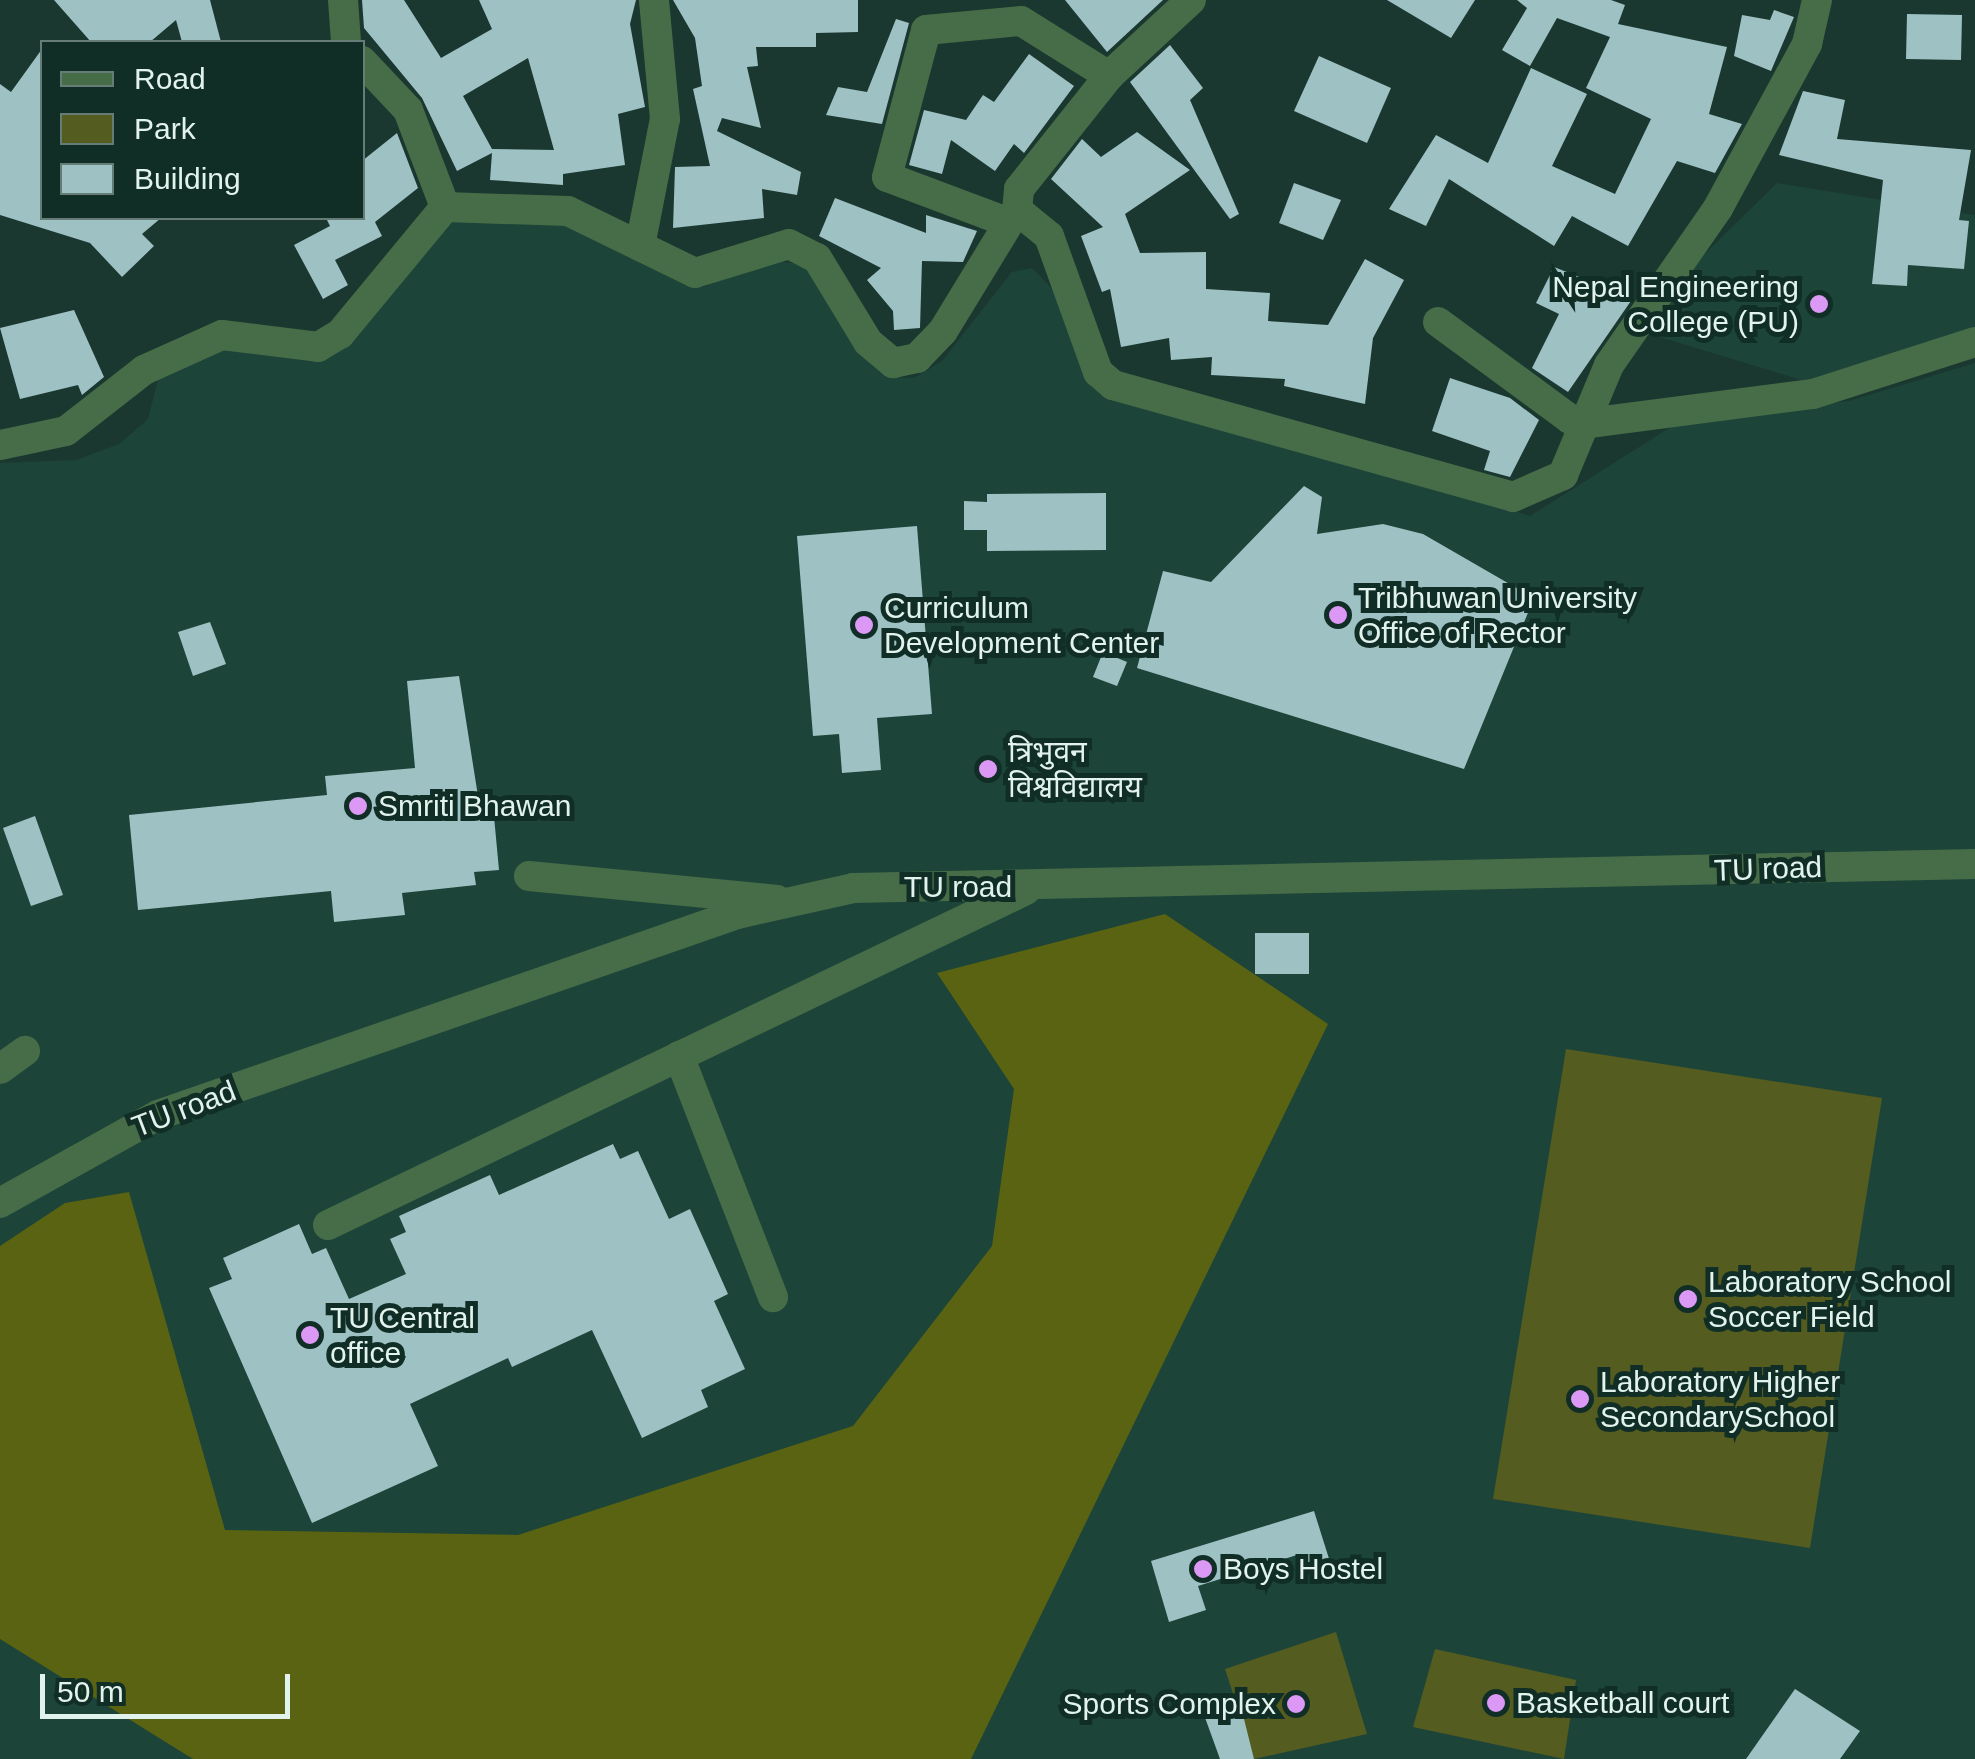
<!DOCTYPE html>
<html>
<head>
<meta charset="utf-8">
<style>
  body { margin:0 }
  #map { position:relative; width:1975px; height:1759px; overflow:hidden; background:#1b3830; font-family:Helvetica,"Noto Sans Devanagari",sans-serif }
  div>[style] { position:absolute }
  .built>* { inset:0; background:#1d4439 }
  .green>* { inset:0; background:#545c20 }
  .forest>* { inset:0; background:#5a6312 }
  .building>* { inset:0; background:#9ec1c4 }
  .minor>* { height:30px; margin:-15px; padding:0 15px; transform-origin:15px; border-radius:15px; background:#476d48 }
  .dots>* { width:28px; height:28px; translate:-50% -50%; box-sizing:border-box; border:5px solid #112e26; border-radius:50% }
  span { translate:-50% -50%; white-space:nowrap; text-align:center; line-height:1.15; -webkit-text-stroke:10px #112e26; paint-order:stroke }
  .poi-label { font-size:30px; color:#e2f3ed }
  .right { translate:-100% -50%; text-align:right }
  .left { translate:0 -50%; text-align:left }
  .street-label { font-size:30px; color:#e2f3ed }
  .legend { position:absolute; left:40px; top:40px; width:325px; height:180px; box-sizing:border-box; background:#112e26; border:2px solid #657d76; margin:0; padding:12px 18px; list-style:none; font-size:30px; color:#e2f3ed }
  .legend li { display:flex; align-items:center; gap:20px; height:50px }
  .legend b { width:50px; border:2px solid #657d76 }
  .scale { position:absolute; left:40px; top:1674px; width:250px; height:45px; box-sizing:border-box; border:5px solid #e2f3ed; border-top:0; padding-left:12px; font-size:30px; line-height:35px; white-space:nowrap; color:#e2f3ed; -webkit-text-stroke:8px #112e26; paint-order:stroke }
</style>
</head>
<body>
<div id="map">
  <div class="built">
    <div style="clip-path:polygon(1777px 183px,1975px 215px,1975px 328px,1805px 381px,1647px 333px,1678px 280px)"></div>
    <div style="clip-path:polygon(530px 210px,704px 287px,768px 261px,806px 264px,894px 377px,914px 378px,942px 361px,1012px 272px,1032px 268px,1063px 300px,1086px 374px,1530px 516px,1682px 420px,1849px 401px,1975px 363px,1975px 1759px,0 1759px,0 463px,76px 460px,119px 444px,148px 419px,161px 368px,185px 349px,308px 349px,443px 221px)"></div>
  </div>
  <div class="green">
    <div style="clip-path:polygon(1566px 1049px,1882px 1098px,1810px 1548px,1493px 1499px)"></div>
    <div style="clip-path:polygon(1336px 1632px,1367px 1734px,1254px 1759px,1225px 1669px)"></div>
    <div style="clip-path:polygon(1435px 1649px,1576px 1680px,1564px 1759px,1413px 1727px)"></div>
  </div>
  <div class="forest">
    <div style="clip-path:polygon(1165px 914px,1328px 1024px,971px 1759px,193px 1759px,0 1639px,0 1246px,65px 1203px,129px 1192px,225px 1530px,518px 1535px,853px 1426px,992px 1246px,1014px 1089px,937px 973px)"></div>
  </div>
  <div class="building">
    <div style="clip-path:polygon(54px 0,210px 0,221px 42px,182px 42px,176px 20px,150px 42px,91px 42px)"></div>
    <div style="clip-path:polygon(evenodd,362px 0,404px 0,441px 58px,492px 29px,479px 0,636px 0,630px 24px,645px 107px,618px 114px,625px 165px,563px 174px,563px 185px,490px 180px,492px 153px,457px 171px,422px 98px,364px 28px,362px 0,528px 58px,554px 150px,492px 149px,463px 96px,528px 58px)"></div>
    <div style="clip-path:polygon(673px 0,858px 0,858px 32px,816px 33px,816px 47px,756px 47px,758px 66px,747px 67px,761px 128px,722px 118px,717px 131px,801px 172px,797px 195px,762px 189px,764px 218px,673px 228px,675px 167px,710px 166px,693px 89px,702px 86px,695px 38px)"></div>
    <div style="clip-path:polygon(1065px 0,1163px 0,1107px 52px)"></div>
    <div style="clip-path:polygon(1387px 0,1475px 0,1451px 38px)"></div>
    <div style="clip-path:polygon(1517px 0,1611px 0,1625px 5px,1618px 24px,1727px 47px,1709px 114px,1742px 124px,1715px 173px,1677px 161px,1628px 246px,1572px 216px,1554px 246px,1449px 179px,1426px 226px,1389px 209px,1436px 135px,1488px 163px,1531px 68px,1587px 94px,1552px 166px,1615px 194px,1651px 119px,1586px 88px,1610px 37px,1557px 18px,1530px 66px,1502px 50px,1527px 8px)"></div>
    <div style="clip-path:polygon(1774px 10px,1794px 17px,1771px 71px,1734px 56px,1742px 15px,1770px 20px)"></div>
    <div style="clip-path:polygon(1907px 14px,1962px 15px,1961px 60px,1906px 59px)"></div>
    <div style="clip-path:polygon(896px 19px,909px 23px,882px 124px,826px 115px,838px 87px,867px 92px)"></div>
    <div style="clip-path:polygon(1170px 45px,1203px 88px,1190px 100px,1239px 214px,1230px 219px,1130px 82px)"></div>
    <div style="clip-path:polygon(42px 49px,42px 218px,161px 218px,142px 234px,154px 246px,122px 277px,90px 243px,0 215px,0 84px,11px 92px)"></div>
    <div style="clip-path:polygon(1029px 54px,1074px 86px,1024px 153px,1014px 144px,995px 171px,951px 140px,942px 174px,909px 165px,924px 110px,966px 120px,983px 95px,994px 102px)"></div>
    <div style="clip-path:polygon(1319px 56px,1391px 88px,1367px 143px,1294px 111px)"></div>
    <div style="clip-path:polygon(1803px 91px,1845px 100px,1837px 139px,1971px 150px,1959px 220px,1969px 221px,1964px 269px,1908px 265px,1907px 286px,1872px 284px,1883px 180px,1779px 155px)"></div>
    <div style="clip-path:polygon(1137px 132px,1190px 170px,1125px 214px,1140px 253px,1206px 252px,1206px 289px,1270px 293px,1268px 321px,1328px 325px,1365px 259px,1404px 280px,1373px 338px,1365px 404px,1284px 386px,1285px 379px,1211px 375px,1212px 357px,1171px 360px,1169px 338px,1121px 347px,1110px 289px,1102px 292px,1081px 236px,1103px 227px,1051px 179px,1082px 139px,1101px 157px)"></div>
    <div style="clip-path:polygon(397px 133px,418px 188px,375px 222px,382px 236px,335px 260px,348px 285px,323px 299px,294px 245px,330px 226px,326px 218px,362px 218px,362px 161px)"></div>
    <div style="clip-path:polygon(1294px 183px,1341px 200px,1323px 240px,1279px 223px)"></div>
    <div style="clip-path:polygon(835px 198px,926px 233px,926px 215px,977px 231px,963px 262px,922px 261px,920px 328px,894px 330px,893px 311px,867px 280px,881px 268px,819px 236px)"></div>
    <div style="clip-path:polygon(1554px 267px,1633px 298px,1568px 392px,1532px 368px,1559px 314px,1536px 303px)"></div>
    <div style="clip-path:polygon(74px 310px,104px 377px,82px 395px,78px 385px,20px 399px,0 328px)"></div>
    <div style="clip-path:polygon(1450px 378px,1510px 398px,1539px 420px,1510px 477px,1484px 470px,1490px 451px,1432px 431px)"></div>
    <div style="clip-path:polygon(1304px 486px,1322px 497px,1317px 534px,1383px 524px,1423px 534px,1534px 598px,1464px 769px,1137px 668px,1163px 571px,1211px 582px)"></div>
    <div style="clip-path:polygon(1106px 493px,1106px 550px,987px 551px,987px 530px,964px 530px,964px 501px,987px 502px,987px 494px)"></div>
    <div style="clip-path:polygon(917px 526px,932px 714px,877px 718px,881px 770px,842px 773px,839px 734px,813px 736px,797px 536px)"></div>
    <div style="clip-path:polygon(210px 622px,226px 664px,193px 676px,178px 632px)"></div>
    <div style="clip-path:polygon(1103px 652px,1127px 662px,1117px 686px,1093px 677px)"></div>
    <div style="clip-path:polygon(459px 676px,478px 796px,492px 795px,499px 870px,474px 872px,476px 885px,402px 893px,405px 915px,334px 922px,331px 891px,138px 910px,129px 815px,327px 795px,325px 776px,415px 768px,407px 681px)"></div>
    <div style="clip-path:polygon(35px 816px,63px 895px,31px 906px,3px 828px)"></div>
    <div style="clip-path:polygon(1255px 933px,1309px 933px,1309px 974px,1255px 974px)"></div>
    <div style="clip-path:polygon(613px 1144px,620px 1159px,638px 1151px,669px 1219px,690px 1209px,728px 1294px,714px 1301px,745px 1369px,701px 1390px,708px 1407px,642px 1438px,592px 1330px,512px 1367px,508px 1358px,410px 1404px,438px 1466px,312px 1523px,209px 1288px,232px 1279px,223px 1258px,299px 1224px,312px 1254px,326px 1248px,349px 1299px,406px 1274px,390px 1239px,406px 1232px,399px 1216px,490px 1175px,499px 1195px)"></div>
    <div style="clip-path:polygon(1314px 1511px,1331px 1565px,1306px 1573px,1300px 1554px,1198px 1586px,1206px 1610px,1169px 1622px,1151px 1561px)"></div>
    <div style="clip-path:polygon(1795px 1689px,1860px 1731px,1840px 1759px,1746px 1759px)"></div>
    <div style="clip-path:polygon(1235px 1694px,1243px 1715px,1254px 1759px,1220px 1759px,1199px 1701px)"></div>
  </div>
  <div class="minor">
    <div style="left:343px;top:0;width:42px;rotate:85.9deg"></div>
    <div style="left:1191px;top:0;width:112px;rotate:137.2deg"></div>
    <div style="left:1109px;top:76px;width:144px;rotate:128.5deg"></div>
    <div style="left:1019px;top:189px;width:21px;rotate:95deg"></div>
    <div style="left:1017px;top:210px;width:41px;rotate:39.1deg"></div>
    <div style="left:1049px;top:236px;width:145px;rotate:70.2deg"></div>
    <div style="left:1098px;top:372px;width:20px;rotate:41deg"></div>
    <div style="left:1113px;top:385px;width:415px;rotate:15.6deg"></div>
    <div style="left:1513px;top:497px;width:55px;rotate:-23.7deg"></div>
    <div style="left:1563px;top:475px;width:119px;rotate:-67.3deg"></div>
    <div style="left:1609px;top:365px;width:191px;rotate:-55.2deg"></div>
    <div style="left:1718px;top:208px;width:187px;rotate:-61.5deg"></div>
    <div style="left:1807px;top:44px;width:45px;rotate:-77.2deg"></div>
    <div style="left:362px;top:61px;width:67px;rotate:46.8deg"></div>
    <div style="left:408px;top:110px;width:104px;rotate:69.1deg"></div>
    <div style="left:1007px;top:222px;width:128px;rotate:-159.4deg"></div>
    <div style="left:887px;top:177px;width:152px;rotate:-75.1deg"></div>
    <div style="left:926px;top:30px;width:95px;rotate:-5.4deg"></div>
    <div style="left:1021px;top:21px;width:104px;rotate:32deg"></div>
    <div style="left:640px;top:246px;width:129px;rotate:-78.9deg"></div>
    <div style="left:665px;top:119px;width:120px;rotate:-95.3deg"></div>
    <div style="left:1438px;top:322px;width:164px;rotate:36.3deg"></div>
    <div style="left:1570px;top:419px;width:19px;rotate:12deg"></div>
    <div style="left:1589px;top:423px;width:226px;rotate:-7.4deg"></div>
    <div style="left:1813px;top:394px;width:170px;rotate:-17.8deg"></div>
    <div style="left:0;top:445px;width:67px;rotate:-12deg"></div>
    <div style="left:66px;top:431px;width:99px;rotate:-38deg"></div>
    <div style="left:144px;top:370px;width:85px;rotate:-24.2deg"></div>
    <div style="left:222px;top:335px;width:97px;rotate:7.1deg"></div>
    <div style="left:318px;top:347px;width:26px;rotate:-31deg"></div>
    <div style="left:340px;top:334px;width:165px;rotate:-50.4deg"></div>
    <div style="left:445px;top:207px;width:123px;rotate:1.9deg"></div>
    <div style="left:568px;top:211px;width:141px;rotate:26deg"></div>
    <div style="left:695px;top:273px;width:98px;rotate:-17.1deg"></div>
    <div style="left:789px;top:244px;width:31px;rotate:27deg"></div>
    <div style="left:817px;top:258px;width:98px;rotate:58.7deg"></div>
    <div style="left:868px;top:342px;width:33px;rotate:40deg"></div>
    <div style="left:893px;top:363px;width:25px;rotate:-12deg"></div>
    <div style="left:917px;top:358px;width:37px;rotate:-46deg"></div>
    <div style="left:943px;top:331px;width:142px;rotate:-58.6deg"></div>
    <div style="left:529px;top:876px;width:249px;rotate:5.5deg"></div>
    <div style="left:679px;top:1056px;width:259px;rotate:68.7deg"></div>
    <div style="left:0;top:1069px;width:31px;rotate:-36deg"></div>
    <div style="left:0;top:1203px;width:181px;rotate:-29.1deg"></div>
    <div style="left:158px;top:1115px;width:613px;rotate:-19.14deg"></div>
    <div style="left:737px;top:914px;width:119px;rotate:-12.6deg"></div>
    <div style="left:853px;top:888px;width:1122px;rotate:-1.23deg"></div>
    <div style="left:328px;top:1225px;width:774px;rotate:-25.64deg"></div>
  </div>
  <div class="dots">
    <div style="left:1819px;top:304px;background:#db99f5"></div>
    <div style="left:1338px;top:615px;background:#db99f5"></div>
    <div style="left:864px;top:625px;background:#db99f5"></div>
    <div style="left:988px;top:769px;background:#db99f5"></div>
    <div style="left:358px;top:806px;background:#db99f5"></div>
    <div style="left:1688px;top:1299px;background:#db99f5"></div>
    <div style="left:310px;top:1335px;background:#db99f5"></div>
    <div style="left:1580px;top:1399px;background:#db99f5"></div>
    <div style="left:1203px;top:1569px;background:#db99f5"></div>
    <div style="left:1496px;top:1703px;background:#db99f5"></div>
    <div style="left:1296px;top:1704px;background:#db99f5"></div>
  </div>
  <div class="poi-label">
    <span class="right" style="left:1799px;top:304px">Nepal Engineering<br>College (PU)</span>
    <span class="left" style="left:1358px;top:615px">Tribhuwan University<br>Office of Rector</span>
    <span class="left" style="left:884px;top:625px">Curriculum<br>Development Center</span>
    <span class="left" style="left:1008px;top:769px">त्रिभुवन<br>विश्वविद्यालय</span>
    <span class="left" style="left:378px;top:806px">Smriti Bhawan</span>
    <span class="left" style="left:1708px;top:1299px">Laboratory School<br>Soccer Field</span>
    <span class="left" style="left:330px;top:1335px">TU Central<br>office</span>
    <span class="left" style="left:1600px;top:1399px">Laboratory Higher<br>SecondarySchool</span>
    <span class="left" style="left:1223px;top:1569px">Boys Hostel</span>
    <span class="left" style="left:1516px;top:1703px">Basketball court</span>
    <span class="right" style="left:1276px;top:1704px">Sports Complex</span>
  </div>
  <div class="street-label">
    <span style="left:1768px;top:869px;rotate:-2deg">TU road</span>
    <span style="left:958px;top:887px">TU road</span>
    <span style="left:184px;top:1109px;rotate:-21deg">TU road</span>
  </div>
  <ul class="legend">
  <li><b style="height:12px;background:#476d48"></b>Road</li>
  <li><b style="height:28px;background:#545c20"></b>Park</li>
  <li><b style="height:28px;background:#9ec1c4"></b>Building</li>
  </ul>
  <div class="scale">50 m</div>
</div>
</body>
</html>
